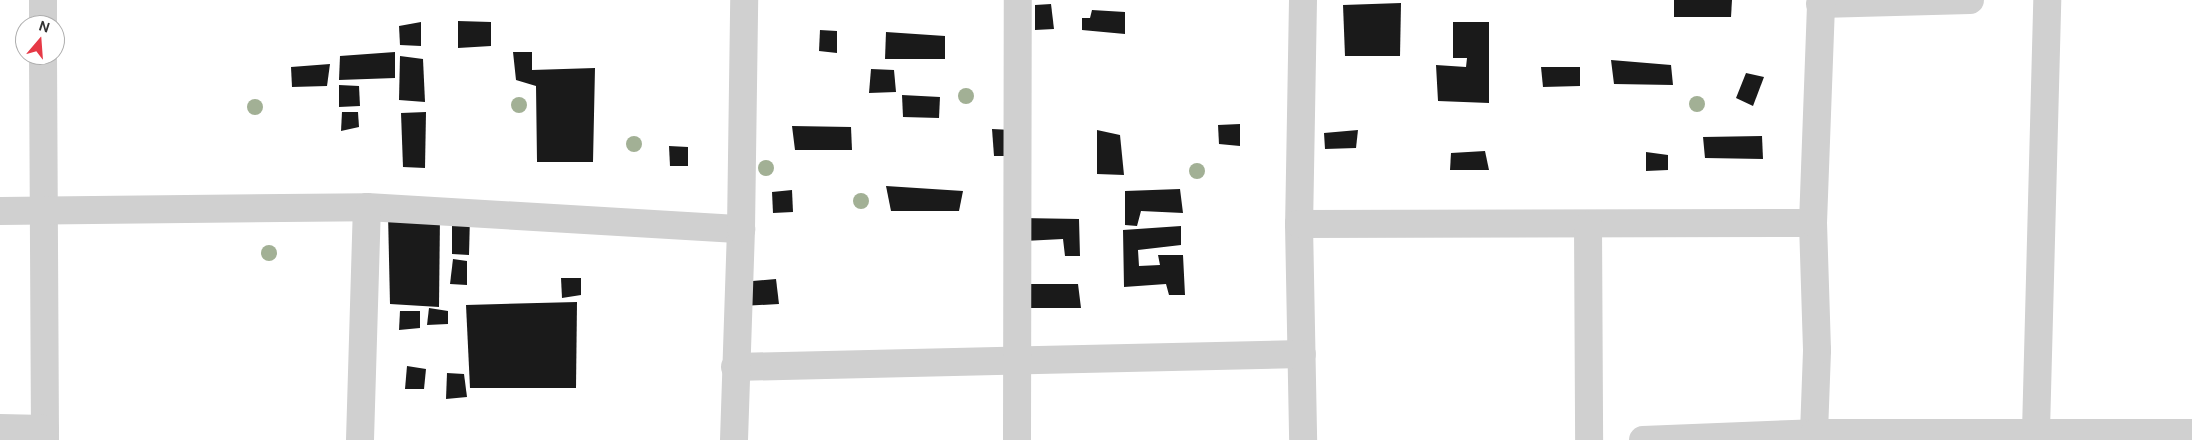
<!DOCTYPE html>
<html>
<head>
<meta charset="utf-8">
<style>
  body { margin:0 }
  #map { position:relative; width:2192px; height:440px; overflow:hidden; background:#fff; font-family:"DM Sans",sans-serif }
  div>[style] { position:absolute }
  .building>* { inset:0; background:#1a1a1a }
  .minor>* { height:28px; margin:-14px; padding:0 14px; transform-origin:14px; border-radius:14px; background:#d0d0d0 }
  .trees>* { width:16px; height:16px; margin:-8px; border-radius:50%; background:#a2b095 }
  span { translate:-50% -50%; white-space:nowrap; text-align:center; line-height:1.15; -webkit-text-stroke:5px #fff; paint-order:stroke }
  .north { position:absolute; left:15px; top:15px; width:50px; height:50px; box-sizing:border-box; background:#fff; border:1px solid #adadad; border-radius:50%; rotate:18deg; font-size:14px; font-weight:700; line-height:20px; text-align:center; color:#333 }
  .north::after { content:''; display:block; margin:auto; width:18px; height:22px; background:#e63946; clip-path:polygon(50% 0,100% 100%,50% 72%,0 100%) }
</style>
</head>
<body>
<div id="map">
  <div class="building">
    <div style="clip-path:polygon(1674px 0,1732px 0,1731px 17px,1674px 17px)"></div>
    <div style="clip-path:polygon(1401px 3px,1400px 56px,1345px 56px,1343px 5px)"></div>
    <div style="clip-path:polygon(1051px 4px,1054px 29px,1035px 30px,1035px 5px)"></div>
    <div style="clip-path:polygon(1092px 10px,1125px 12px,1125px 34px,1082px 30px,1082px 18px,1090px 18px)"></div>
    <div style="clip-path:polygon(458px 21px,491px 22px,491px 46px,458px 48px)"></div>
    <div style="clip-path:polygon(421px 22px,421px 46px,400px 45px,399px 26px)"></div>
    <div style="clip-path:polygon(1453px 22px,1489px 22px,1489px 103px,1438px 101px,1436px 65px,1466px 67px,1467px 58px,1453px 58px)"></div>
    <div style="clip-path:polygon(820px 30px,837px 31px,837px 53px,819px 51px)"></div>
    <div style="clip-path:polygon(886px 32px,945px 36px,945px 59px,885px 59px)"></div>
    <div style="clip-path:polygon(395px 52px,395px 78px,339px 80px,340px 56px)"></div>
    <div style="clip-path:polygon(513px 52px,532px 52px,532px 70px,595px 68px,593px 162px,537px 162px,536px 86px,516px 80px)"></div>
    <div style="clip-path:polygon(400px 56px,423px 59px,425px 102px,399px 100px)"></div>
    <div style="clip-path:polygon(1611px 60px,1671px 65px,1673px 85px,1614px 84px)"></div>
    <div style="clip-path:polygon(330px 64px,327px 86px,292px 87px,291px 67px)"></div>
    <div style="clip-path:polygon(1541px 67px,1580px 67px,1580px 86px,1543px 87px)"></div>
    <div style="clip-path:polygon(871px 69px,894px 70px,896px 92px,869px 93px)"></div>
    <div style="clip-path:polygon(1746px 73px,1764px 77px,1753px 106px,1736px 98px)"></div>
    <div style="clip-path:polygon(339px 85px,359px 86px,360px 106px,339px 107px)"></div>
    <div style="clip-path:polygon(902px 95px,940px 97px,939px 118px,903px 117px)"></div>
    <div style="clip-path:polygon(342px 112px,358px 112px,359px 127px,341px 131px)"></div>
    <div style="clip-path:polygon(426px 112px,425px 168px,403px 167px,401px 113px)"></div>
    <div style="clip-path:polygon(1240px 124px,1240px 146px,1219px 144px,1218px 125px)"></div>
    <div style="clip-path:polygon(792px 126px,851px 127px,852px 150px,795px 150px)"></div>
    <div style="clip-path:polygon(992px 129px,1012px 130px,1014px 156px,994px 156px)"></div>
    <div style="clip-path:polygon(1097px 130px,1120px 135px,1124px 175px,1097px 174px)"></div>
    <div style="clip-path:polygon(1358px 130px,1356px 148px,1325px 149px,1324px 133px)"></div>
    <div style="clip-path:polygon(1762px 136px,1763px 159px,1705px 158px,1703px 137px)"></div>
    <div style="clip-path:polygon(669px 146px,688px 147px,688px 166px,670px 166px)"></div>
    <div style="clip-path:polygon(1485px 151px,1489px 170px,1450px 170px,1451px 153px)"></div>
    <div style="clip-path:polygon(1646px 152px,1668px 155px,1668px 170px,1646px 171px)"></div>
    <div style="clip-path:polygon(886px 186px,963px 191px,959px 211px,891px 211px)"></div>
    <div style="clip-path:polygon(1180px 189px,1183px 213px,1141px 211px,1137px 226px,1125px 225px,1125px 191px)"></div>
    <div style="clip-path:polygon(792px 190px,793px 212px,773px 213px,772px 192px)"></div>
    <div style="clip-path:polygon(388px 213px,440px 216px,439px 307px,390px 304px)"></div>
    <div style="clip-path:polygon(452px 215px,470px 216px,469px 255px,452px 254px)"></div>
    <div style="clip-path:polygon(1021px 218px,1079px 219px,1080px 256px,1065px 256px,1063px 239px,1024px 241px)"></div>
    <div style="clip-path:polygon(1181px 226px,1181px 245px,1138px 250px,1139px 266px,1160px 265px,1158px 255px,1183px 255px,1185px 295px,1169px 295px,1166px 284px,1124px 287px,1123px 230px)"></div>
    <div style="clip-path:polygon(453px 259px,467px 261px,467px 285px,450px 284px)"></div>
    <div style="clip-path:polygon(561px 278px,581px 278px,581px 295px,562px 298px)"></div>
    <div style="clip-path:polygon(776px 279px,779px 304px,741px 306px,741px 282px)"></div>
    <div style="clip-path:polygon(1021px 284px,1078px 284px,1081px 308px,1021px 308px)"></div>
    <div style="clip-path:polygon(577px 302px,576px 388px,470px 388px,466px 305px)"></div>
    <div style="clip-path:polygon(429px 308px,448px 311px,448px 324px,427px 325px)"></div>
    <div style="clip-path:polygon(400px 311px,420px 311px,420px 328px,399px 330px)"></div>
    <div style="clip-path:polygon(407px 366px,426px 369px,424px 389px,405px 389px)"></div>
    <div style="clip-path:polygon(447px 373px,464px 374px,467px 397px,446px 399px)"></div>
  </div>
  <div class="minor">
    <div style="left:43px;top:0;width:25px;rotate:90deg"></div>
    <div style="left:1303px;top:0;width:224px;rotate:91deg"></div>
    <div style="left:1299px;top:224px;width:216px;rotate:88.9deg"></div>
    <div style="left:1820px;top:4px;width:150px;rotate:-1.5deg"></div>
    <div style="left:43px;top:55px;width:385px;rotate:89.7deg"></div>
    <div style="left:0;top:211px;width:367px;rotate:-0.6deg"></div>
    <div style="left:367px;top:207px;width:375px;rotate:3.4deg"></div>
    <div style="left:1299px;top:224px;width:514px;rotate:-0.11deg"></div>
    <div style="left:1588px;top:225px;width:215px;rotate:89.7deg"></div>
    <div style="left:735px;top:367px;width:567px;rotate:-1.31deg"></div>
    <div style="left:0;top:428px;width:45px;rotate:1.3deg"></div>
    <div style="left:2036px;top:431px;width:431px;rotate:-88.5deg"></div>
    <div style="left:1814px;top:433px;width:83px;rotate:-87.9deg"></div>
    <div style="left:1817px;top:350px;width:127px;rotate:-91.8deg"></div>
    <div style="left:1813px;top:223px;width:223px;rotate:-87.9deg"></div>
    <div style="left:360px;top:440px;width:233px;rotate:-88.3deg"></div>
    <div style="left:734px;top:440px;width:211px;rotate:-88.1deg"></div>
    <div style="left:741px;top:229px;width:229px;rotate:-89.2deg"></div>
    <div style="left:1017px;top:440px;width:440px;rotate:-89.9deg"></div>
    <div style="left:1643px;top:440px;width:171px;rotate:-2.3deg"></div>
    <div style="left:1814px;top:433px;width:378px"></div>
  </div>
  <div class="trees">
    <div style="left:966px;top:96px"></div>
    <div style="left:1697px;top:104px"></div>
    <div style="left:519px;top:105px"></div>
    <div style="left:255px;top:107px"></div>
    <div style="left:634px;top:144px"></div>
    <div style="left:766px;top:168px"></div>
    <div style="left:1197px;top:171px"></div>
    <div style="left:861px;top:201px"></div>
    <div style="left:269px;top:253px"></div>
  </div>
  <div class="north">N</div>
</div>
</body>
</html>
